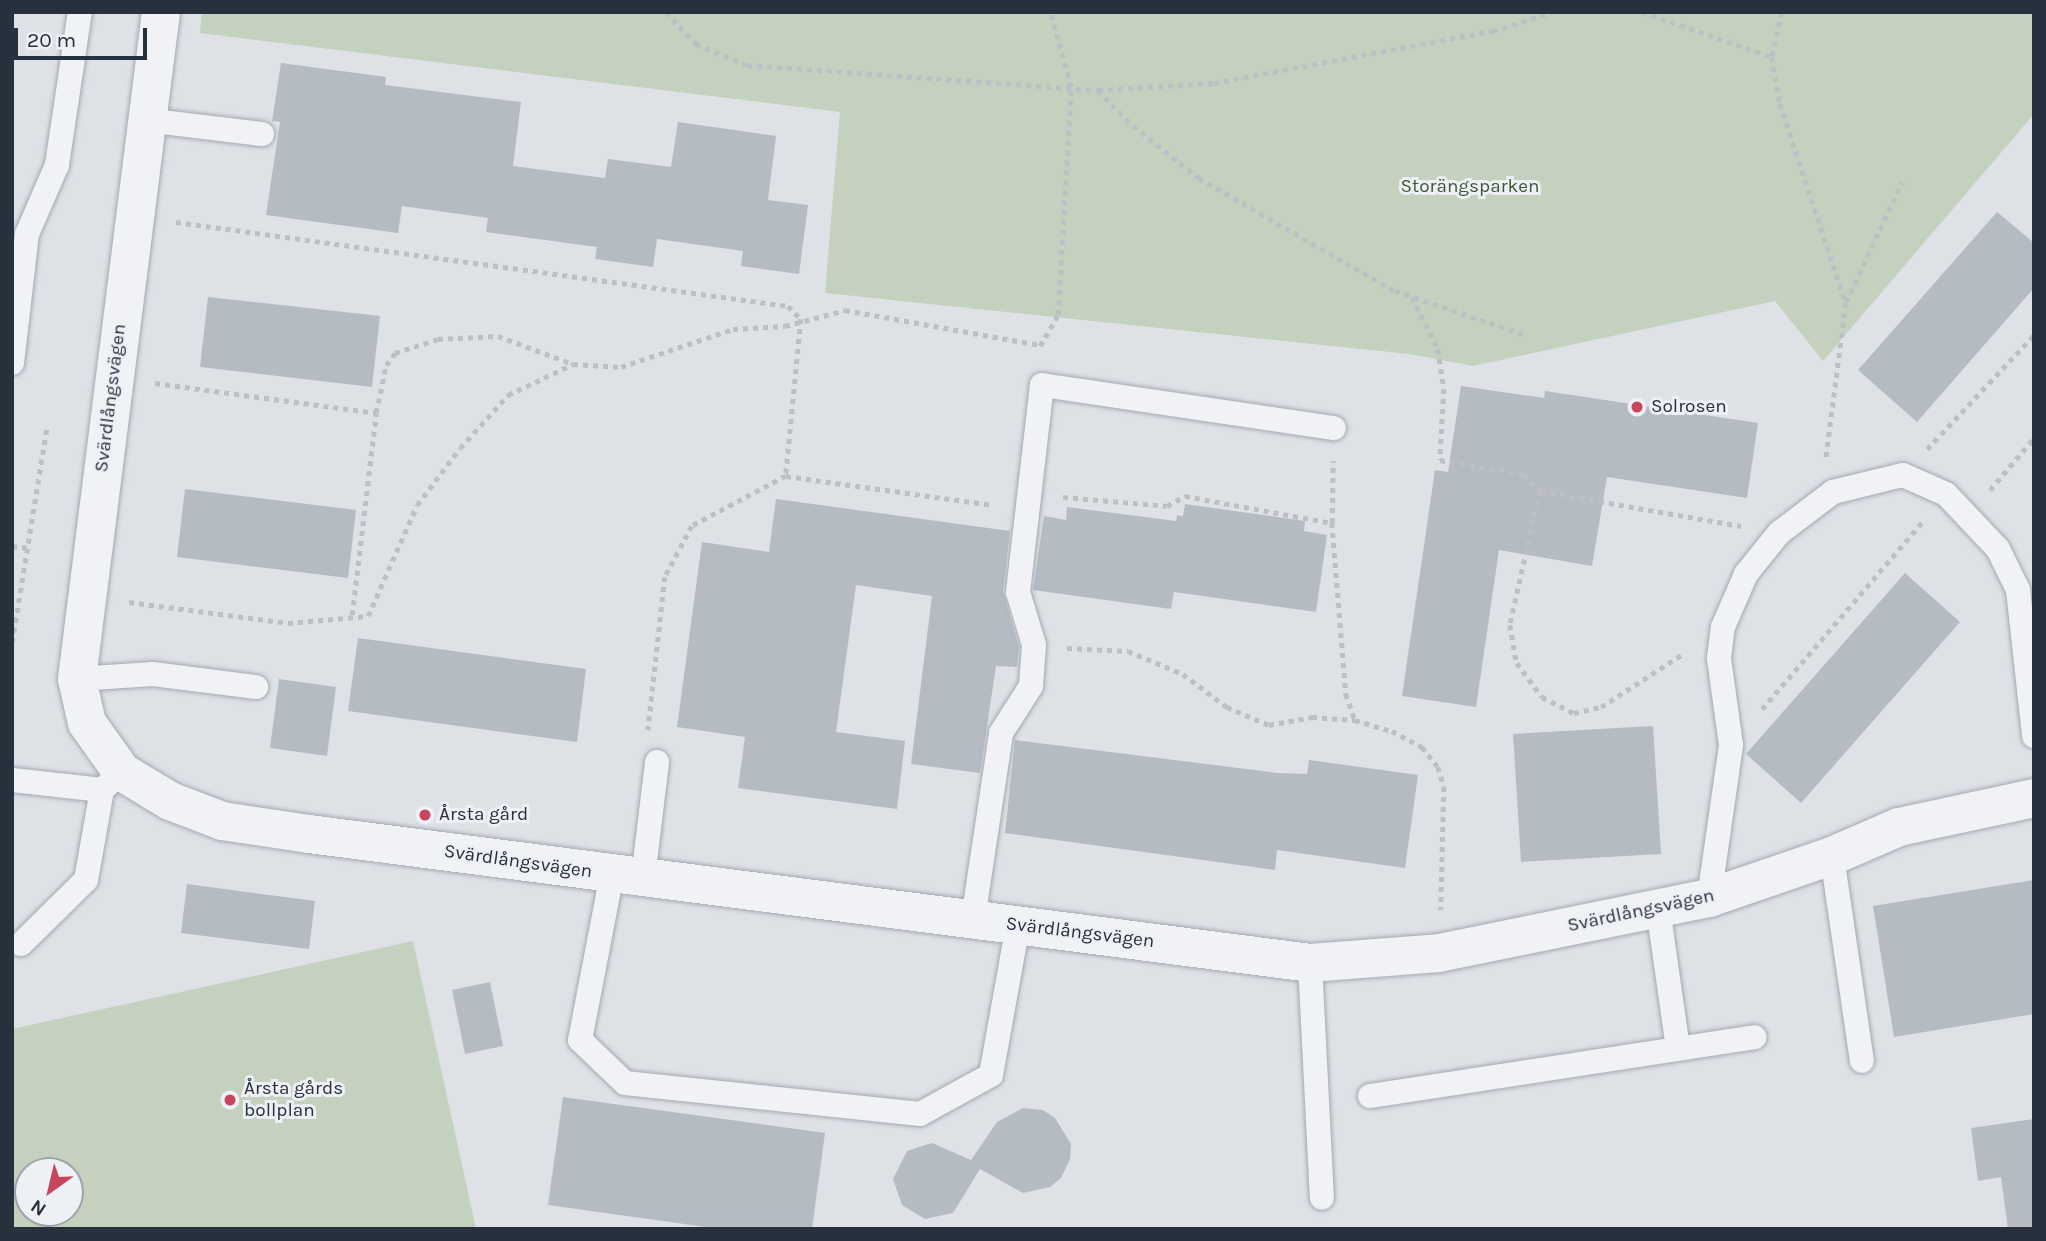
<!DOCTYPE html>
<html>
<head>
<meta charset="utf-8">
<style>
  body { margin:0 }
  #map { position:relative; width:2046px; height:1241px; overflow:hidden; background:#dee2e7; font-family:Karla,sans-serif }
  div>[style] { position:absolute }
  .green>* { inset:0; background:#c4d1bf }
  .building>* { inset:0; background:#b5bbc3 }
  .path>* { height:4.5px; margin-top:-2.25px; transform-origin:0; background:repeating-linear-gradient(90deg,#bcc0c5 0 5px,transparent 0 10px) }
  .roads { filter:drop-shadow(0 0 2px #a3a9b1) drop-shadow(0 0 2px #a3a9b1) }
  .service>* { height:24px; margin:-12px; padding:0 12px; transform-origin:12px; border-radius:12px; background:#f0f2f5 }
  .minor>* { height:38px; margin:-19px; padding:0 19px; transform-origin:19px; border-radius:19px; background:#f0f2f5 }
  .dots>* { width:19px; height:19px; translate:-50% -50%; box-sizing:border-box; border:4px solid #edf0f5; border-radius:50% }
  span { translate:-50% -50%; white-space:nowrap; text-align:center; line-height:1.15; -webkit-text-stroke:6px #edf0f5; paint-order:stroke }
  .park-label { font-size:19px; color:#3d5835 }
  .street-label { font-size:19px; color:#27303d }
  .poi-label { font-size:19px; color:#27303d }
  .left { translate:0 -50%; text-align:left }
  .frame { position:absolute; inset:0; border:14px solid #27303d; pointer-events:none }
  .north { position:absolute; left:14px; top:1157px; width:70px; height:70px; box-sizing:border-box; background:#edf0f5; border:2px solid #9ea3ab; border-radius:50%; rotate:214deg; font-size:19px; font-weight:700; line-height:28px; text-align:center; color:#27303d }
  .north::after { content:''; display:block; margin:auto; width:24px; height:32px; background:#c9455e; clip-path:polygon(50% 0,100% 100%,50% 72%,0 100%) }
  .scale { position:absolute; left:14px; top:28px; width:133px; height:32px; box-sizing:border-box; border:4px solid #27303d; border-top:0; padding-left:9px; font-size:21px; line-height:24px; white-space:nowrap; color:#27303d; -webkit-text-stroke:5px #edf0f5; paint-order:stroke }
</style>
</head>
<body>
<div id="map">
  <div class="green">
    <div style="clip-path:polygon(202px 12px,2034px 12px,2034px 114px,1823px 361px,1775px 301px,1473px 366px,1409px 354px,825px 293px,840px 112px,200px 33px)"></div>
    <div style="clip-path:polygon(evenodd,413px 941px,476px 1229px,12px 1229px,12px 1029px,413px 941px,28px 1171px,70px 1171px,70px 1213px,28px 1213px,28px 1171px)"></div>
  </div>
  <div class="building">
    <div style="clip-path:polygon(281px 63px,386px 77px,385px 85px,521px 102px,513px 166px,605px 178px,608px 159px,671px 167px,678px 122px,776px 136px,768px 200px,808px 205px,799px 274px,741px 266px,743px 251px,657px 239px,653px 267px,595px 259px,597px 247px,486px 232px,488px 218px,402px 206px,398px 233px,266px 215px,280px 122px,272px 121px)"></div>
    <div style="clip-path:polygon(1997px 212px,2034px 243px,2034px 288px,1917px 422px,1858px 370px)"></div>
    <div style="clip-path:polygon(208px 297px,380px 316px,372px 387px,200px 367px)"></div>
    <div style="clip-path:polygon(1461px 386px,1544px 398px,1545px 391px,1758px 423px,1747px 498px,1607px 477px,1592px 566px,1499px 550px,1476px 707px,1402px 696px,1435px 470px,1448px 472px)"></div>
    <div style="clip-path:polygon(185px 489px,356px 510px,348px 578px,177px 557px)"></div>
    <div style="clip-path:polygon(776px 499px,1010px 531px,1003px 591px,1019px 647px,1017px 667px,996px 666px,980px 773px,911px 764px,932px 596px,856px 585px,836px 732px,905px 741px,897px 809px,738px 788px,745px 737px,677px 727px,702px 542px,769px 552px)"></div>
    <div style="clip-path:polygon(1185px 504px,1305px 521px,1304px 531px,1327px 535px,1316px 612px,1174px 592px,1171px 609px,1033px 590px,1044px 516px,1066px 520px,1067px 507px,1176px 521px,1177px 515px,1183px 516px)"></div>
    <div style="clip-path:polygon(1905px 573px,1960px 622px,1801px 803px,1746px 754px)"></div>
    <div style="clip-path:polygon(358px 638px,586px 669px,577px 742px,348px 711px)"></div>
    <div style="clip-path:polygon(279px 679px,336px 687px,327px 756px,270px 748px)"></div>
    <div style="clip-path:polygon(1653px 726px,1661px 854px,1521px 862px,1513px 734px)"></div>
    <div style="clip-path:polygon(1015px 740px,1278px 773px,1307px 774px,1309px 760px,1418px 775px,1405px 868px,1277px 850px,1275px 870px,1005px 833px)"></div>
    <div style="clip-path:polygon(2034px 880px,2034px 1014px,1894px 1037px,1873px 906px)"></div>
    <div style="clip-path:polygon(187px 884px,315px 901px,309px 949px,181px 933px)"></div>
    <div style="clip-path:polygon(490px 982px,503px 1046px,465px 1054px,452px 990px)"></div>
    <div style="clip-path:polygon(563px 1097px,825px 1133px,812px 1229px,720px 1229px,548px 1205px)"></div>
    <div style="clip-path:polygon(1023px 1108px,1043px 1110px,1055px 1118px,1071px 1144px,1070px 1159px,1061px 1178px,1050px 1187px,1023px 1193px,980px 1169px,953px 1213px,925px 1219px,902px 1205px,893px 1179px,907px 1151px,932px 1143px,971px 1160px,997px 1122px)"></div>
    <div style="clip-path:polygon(2034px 1119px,2034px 1229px,2008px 1229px,2001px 1177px,1978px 1181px,1971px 1128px)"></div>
  </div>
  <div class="path">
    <div style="left:666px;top:12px;width:44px;rotate:46.8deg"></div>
    <div style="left:696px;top:44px;width:55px;rotate:22.4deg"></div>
    <div style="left:747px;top:65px;width:352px;rotate:4.1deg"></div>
    <div style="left:1098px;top:90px;width:116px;rotate:-3.5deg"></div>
    <div style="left:1214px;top:83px;width:284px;rotate:-10.6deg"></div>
    <div style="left:1493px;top:31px;width:63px;rotate:-17.6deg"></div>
    <div style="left:1642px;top:12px;width:138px;rotate:19.1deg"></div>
    <div style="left:1782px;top:12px;width:46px;rotate:102.5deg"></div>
    <div style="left:1772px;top:57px;width:48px;rotate:80.3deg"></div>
    <div style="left:1780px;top:104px;width:210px;rotate:71.7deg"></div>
    <div style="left:1846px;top:303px;width:157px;rotate:97.3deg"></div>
    <div style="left:1098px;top:90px;width:50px;rotate:45.8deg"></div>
    <div style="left:1133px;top:126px;width:84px;rotate:38.2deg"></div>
    <div style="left:1199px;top:178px;width:226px;rotate:30deg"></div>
    <div style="left:1395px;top:291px;width:135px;rotate:18.6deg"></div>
    <div style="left:176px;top:222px;width:618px;rotate:7.82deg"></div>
    <div style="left:788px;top:306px;width:18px;rotate:45deg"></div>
    <div style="left:801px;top:319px;width:158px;rotate:95.5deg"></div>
    <div style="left:786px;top:476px;width:106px;rotate:152deg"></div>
    <div style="left:692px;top:526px;width:58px;rotate:117.9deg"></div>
    <div style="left:665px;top:577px;width:154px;rotate:96.3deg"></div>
    <div style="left:1412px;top:297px;width:58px;rotate:63.4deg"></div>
    <div style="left:1438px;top:349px;width:40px;rotate:81.5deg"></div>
    <div style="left:1444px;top:389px;width:71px;rotate:93.2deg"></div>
    <div style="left:1440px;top:460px;width:85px;rotate:9.5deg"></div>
    <div style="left:1524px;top:474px;width:23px;rotate:47deg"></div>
    <div style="left:1540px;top:491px;width:204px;rotate:9.9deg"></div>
    <div style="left:1846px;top:302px;width:132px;rotate:-65deg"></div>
    <div style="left:1040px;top:346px;width:36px;rotate:-60deg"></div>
    <div style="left:1058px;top:315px;width:228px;rotate:-86.7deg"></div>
    <div style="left:1071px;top:87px;width:78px;rotate:-105.6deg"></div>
    <div style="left:155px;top:383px;width:223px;rotate:7.7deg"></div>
    <div style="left:1927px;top:449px;width:156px;rotate:-46.8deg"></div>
    <div style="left:786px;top:476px;width:209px;rotate:8deg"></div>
    <div style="left:1990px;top:490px;width:68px;rotate:-49.8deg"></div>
    <div style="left:1540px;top:491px;width:137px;rotate:102.6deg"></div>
    <div style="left:1510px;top:625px;width:39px;rotate:80deg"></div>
    <div style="left:1517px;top:663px;width:42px;rotate:53.7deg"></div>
    <div style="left:1542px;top:697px;width:36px;rotate:27deg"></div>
    <div style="left:1574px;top:713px;width:28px;rotate:-13deg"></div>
    <div style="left:1601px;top:707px;width:99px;rotate:-33deg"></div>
    <div style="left:1063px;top:497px;width:104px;rotate:4.9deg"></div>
    <div style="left:1167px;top:506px;width:21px;rotate:-29deg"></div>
    <div style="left:1185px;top:496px;width:149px;rotate:10.4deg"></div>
    <div style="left:1332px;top:523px;width:172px;rotate:85.3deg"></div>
    <div style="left:1346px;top:694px;width:28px;rotate:71deg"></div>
    <div style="left:1332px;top:523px;width:62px;rotate:-89.1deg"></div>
    <div style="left:12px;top:546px;width:17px;rotate:7deg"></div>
    <div style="left:129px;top:602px;width:160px;rotate:7.5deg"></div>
    <div style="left:288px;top:623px;width:80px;rotate:-5deg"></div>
    <div style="left:368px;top:616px;width:121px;rotate:-66.2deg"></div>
    <div style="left:417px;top:505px;width:71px;rotate:-53deg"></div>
    <div style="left:460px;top:448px;width:72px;rotate:-47.8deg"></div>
    <div style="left:508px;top:395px;width:72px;rotate:-25.5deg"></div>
    <div style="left:573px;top:364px;width:48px;rotate:3.6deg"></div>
    <div style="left:621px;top:367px;width:118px;rotate:-18.7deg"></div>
    <div style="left:733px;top:329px;width:52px;rotate:-3.3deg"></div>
    <div style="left:785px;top:326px;width:62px;rotate:-14.9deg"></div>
    <div style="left:845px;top:310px;width:198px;rotate:10.2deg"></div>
    <div style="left:352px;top:615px;width:203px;rotate:-83.2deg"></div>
    <div style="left:376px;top:413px;width:49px;rotate:-78.2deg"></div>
    <div style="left:386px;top:365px;width:15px;rotate:-53deg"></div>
    <div style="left:395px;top:353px;width:45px;rotate:-18deg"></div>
    <div style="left:438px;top:339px;width:60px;rotate:-2.9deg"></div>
    <div style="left:498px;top:336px;width:80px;rotate:20.5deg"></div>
    <div style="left:12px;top:642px;width:220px;rotate:-80.8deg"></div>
    <div style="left:1067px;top:648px;width:61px;rotate:2.8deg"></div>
    <div style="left:1128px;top:651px;width:60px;rotate:22.7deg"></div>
    <div style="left:1183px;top:674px;width:55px;rotate:36.9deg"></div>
    <div style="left:1227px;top:707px;width:46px;rotate:23.2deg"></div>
    <div style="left:1269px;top:725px;width:44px;rotate:-10.5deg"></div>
    <div style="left:1312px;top:717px;width:43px;rotate:4deg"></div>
    <div style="left:1355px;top:720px;width:39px;rotate:17deg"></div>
    <div style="left:1392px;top:731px;width:34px;rotate:28deg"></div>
    <div style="left:1422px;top:747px;width:26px;rotate:51deg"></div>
    <div style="left:1438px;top:767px;width:21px;rotate:73deg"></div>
    <div style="left:1444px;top:787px;width:123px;rotate:91.4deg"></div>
    <div style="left:1762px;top:709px;width:246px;rotate:-49.4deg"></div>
  </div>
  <div class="roads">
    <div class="service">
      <div style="left:146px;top:120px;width:117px;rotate:6.9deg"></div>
      <div style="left:12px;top:363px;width:130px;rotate:-83.4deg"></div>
      <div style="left:27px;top:234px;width:75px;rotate:-66.5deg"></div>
      <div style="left:57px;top:165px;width:155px;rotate:-81.5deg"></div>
      <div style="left:77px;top:679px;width:76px;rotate:-3.8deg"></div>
      <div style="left:153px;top:674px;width:104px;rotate:7.2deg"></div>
      <div style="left:12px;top:780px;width:91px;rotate:6.3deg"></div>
      <div style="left:102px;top:790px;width:16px;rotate:-43deg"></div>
      <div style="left:1832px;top:856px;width:207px;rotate:81.7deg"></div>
      <div style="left:612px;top:874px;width:169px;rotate:100.9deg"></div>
      <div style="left:580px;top:1040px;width:62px;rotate:43.7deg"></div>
      <div style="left:625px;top:1083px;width:297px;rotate:6deg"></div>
      <div style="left:920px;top:1114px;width:81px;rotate:-28.8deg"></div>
      <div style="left:991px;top:1075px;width:152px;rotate:-79.8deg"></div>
      <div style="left:643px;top:878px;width:117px;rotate:-83.1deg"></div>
      <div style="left:1709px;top:898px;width:155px;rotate:-81.8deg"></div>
      <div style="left:1731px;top:745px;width:88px;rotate:-97.9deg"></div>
      <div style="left:1719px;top:658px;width:31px;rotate:-83deg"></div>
      <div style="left:1723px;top:627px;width:58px;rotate:-66.5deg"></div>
      <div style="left:1746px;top:574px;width:53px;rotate:-51.2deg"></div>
      <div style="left:1779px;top:533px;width:68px;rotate:-37.2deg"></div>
      <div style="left:1833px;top:492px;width:72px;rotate:-13.7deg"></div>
      <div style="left:1903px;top:475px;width:47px;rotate:23.8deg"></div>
      <div style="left:1946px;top:494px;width:76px;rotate:46.6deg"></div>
      <div style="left:1998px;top:549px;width:46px;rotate:64deg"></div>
      <div style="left:2018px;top:590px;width:147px;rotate:83.7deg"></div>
      <div style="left:1658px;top:908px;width:142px;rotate:81.9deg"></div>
      <div style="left:973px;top:919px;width:188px;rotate:-81.4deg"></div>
      <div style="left:1001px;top:733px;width:56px;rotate:-57.4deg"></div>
      <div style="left:1031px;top:686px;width:41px;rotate:-85.8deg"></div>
      <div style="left:1034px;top:645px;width:55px;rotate:-106.8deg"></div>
      <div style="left:1018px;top:592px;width:208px;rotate:-83.4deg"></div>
      <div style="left:1042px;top:385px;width:295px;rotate:8.4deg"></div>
      <div style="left:21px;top:944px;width:91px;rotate:-44.6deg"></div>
      <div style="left:86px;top:880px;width:91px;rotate:-79.9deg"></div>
      <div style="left:1310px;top:963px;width:235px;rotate:87.1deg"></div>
      <div style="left:1370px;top:1096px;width:389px;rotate:-8.7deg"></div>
    </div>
    <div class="minor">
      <div style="left:161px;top:12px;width:672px;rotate:97.18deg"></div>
      <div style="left:77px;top:679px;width:45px;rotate:77.2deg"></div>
      <div style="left:87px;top:723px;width:60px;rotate:54.5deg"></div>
      <div style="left:122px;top:772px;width:56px;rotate:31.1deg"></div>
      <div style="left:170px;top:801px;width:56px;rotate:21deg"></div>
      <div style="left:222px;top:821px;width:88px;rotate:8.5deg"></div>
      <div style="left:309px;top:834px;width:1009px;rotate:7.34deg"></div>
      <div style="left:1310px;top:963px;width:129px;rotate:-4.4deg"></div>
      <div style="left:1439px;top:953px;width:276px;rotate:-11.5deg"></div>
      <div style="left:1709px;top:898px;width:130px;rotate:-18.9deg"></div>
      <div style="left:1832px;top:856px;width:73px;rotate:-23.4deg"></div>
      <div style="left:1899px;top:827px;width:138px;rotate:-12.1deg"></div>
    </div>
  </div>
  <div class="dots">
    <div style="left:1637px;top:407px;background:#c9455e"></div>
    <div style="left:425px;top:815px;background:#c9455e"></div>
    <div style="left:230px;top:1100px;background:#c9455e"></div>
  </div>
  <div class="park-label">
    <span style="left:1470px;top:187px">Storängsparken</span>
  </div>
  <div class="street-label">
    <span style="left:111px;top:398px;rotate:-83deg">Svärdlångsvägen</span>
    <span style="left:518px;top:862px;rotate:8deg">Svärdlångsvägen</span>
    <span style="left:1641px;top:911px;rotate:-12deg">Svärdlångsvägen</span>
    <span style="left:1080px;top:933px;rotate:7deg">Svärdlångsvägen</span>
  </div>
  <div class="poi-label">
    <span class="left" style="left:1651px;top:407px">Solrosen</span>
    <span class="left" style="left:439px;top:815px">Årsta gård</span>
    <span class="left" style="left:244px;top:1100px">Årsta gårds<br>bollplan</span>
  </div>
  <div class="frame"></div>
  <div class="north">N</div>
  <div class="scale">20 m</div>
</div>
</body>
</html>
